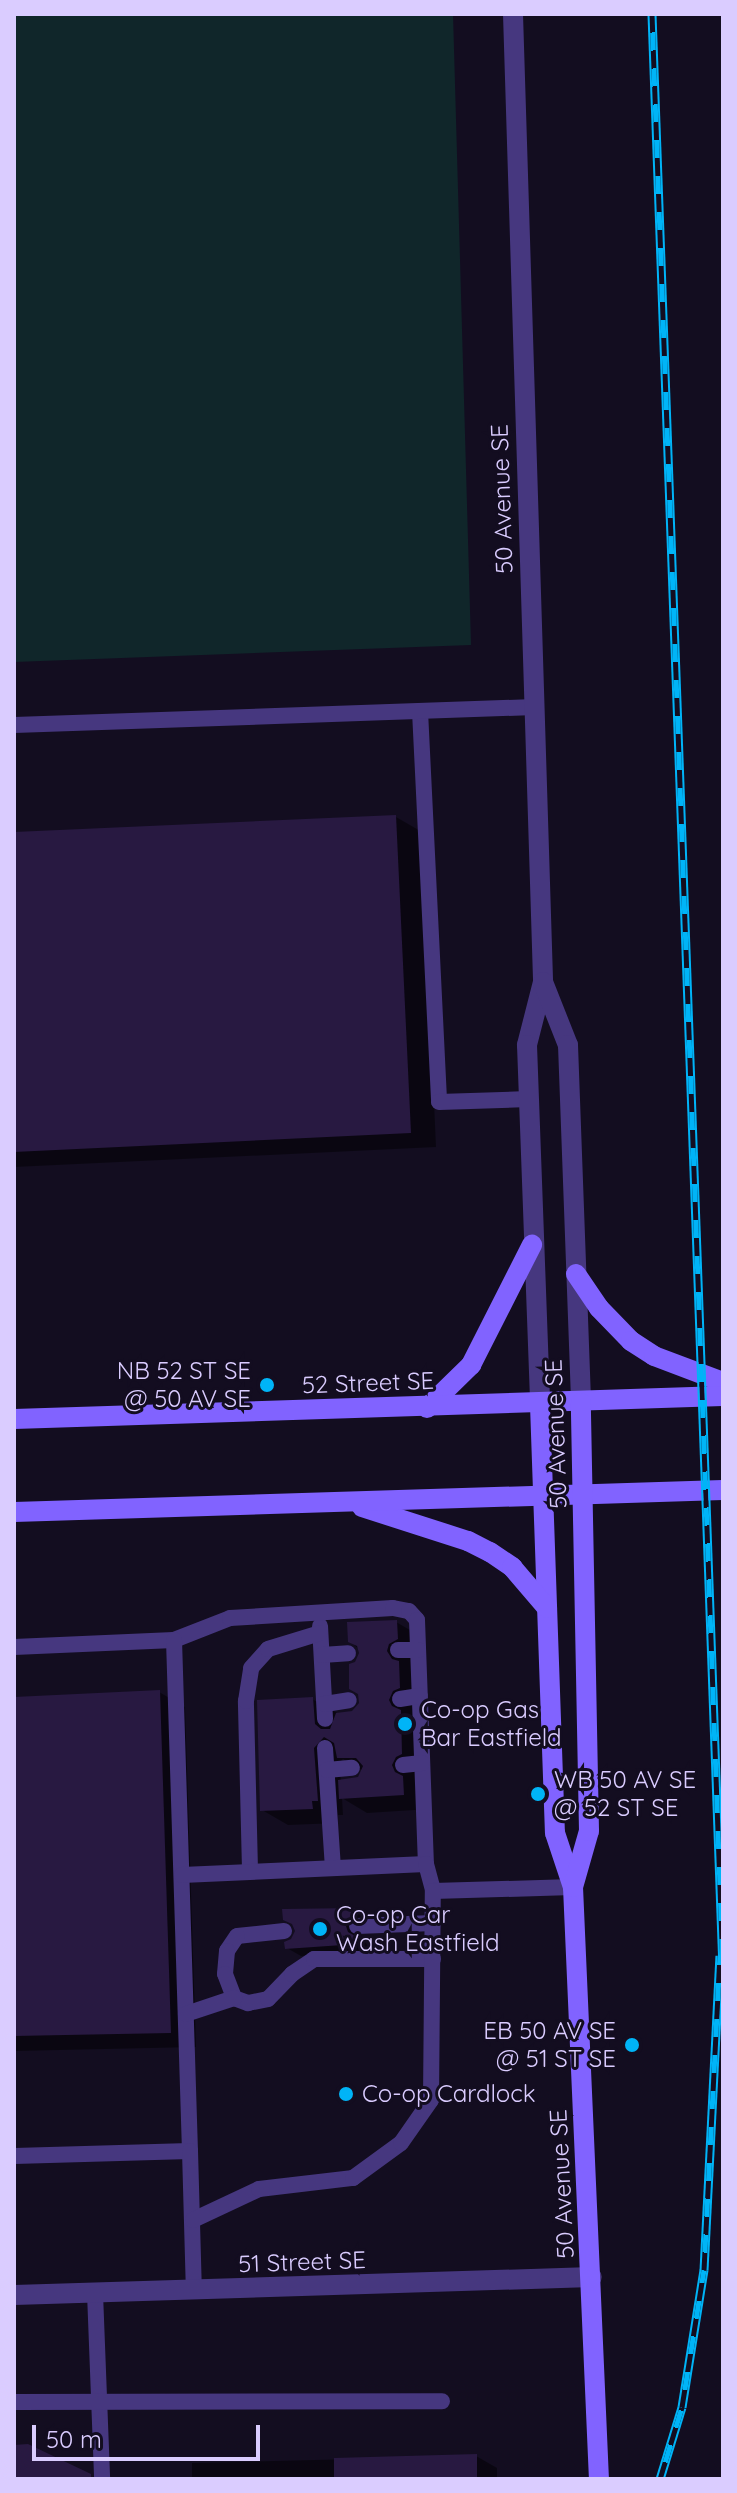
<!DOCTYPE html>
<html>
<head>
<meta charset="utf-8">
<style>
  body { margin:0 }
  #map { position:relative; width:737px; height:2493px; overflow:hidden; background:#130d20; font-family:Quicksand,sans-serif }
  div>[style] { position:absolute }
  .green>* { inset:0; background:#10262a }
  .shadow>* { inset:0; background:#0007 }
  .building>* { inset:0; background:#281941 }
  .lane>* { height:16px; margin:-8px; padding:0 8px; transform-origin:8px; border-radius:8px; background:#46377f }
  .street>* { height:20px; margin:-10px; padding:0 10px; transform-origin:10px; border-radius:10px; background:#46377f }
  .secondary>* { height:20px; margin:-10px; padding:0 10px; transform-origin:10px; border-radius:10px; background:#8163ff }
  .rail>* { height:9px; margin-top:-4.5px; transform-origin:0; background:repeating-linear-gradient(90deg,#130d20 0 18px,#00b4f7 0 36px); box-sizing:border-box; border-block:2px solid #00b4f7 }
  .dots>* { width:22px; height:22px; translate:-50% -50%; box-sizing:border-box; border:4px solid #130d20; border-radius:50% }
  span { translate:-50% -50%; white-space:nowrap; text-align:center; line-height:1.15; -webkit-text-stroke:6px #130d20; paint-order:stroke }
  .street-label { font-size:24px; color:#daccff }
  .poi-label { font-size:24px; color:#daccff }
  .right { translate:-100% -50%; text-align:right }
  .left { translate:0 -50%; text-align:left }
  .frame { position:absolute; inset:0; border:16px solid #daccff; pointer-events:none }
  .scale { position:absolute; left:32px; top:2425px; width:228px; height:36px; box-sizing:border-box; border:4px solid #daccff; border-top:0; padding-left:10px; font-size:24px; line-height:28px; white-space:nowrap; color:#daccff; -webkit-text-stroke:6px #130d20; paint-order:stroke }
</style>
</head>
<body>
<div id="map">
  <div class="green">
    <div style="clip-path:polygon(14px 14px,453px 14px,471px 645px,14px 662px)"></div>
  </div>
  <div class="shadow">
    <div style="clip-path:polygon(396px 817px,422px 832px,436px 1147px,14px 1167px,14px 834px)"></div>
    <div style="clip-path:polygon(evenodd,396px 1622px,422px 1637px,430px 1809px,367px 1813px,342px 1798px,343px 1815px,338px 1815px,338px 1823px,288px 1825px,262px 1810px,312px 1699px,339px 1714px,358px 1710px,362px 1697px,361px 1651px,350px 1641px,396px 1622px,343px 1759px,363px 1771px,359px 1779px,341px 1782px,339px 1763px,343px 1759px)"></div>
    <div style="clip-path:polygon(159px 1692px,185px 1707px,196px 2047px,14px 2051px,14px 1699px)"></div>
    <div style="clip-path:polygon(357px 1910px,371px 1918px,360px 1934px,371px 1951px,301px 1956px,287px 1948px)"></div>
    <div style="clip-path:polygon(476px 2456px,497px 2468px,497px 2479px,192px 2479px,192px 2463px)"></div>
  </div>
  <div class="building">
    <div style="clip-path:polygon(396px 815px,411px 1133px,14px 1152px,14px 832px)"></div>
    <div style="clip-path:polygon(397px 1620px,398px 1639px,389px 1644px,387px 1651px,392px 1659px,399px 1661px,400px 1688px,393px 1691px,389px 1700px,392px 1706px,401px 1710px,402px 1754px,396px 1757px,392px 1765px,395px 1772px,403px 1776px,404px 1795px,339px 1799px,338px 1780px,358px 1777px,363px 1766px,356px 1758px,337px 1758px,334px 1743px,324px 1737px,314px 1748px,318px 1801px,312px 1801px,313px 1809px,260px 1811px,257px 1700px,313px 1697px,315px 1724px,321px 1729px,330px 1729px,336px 1713px,352px 1711px,359px 1703px,358px 1694px,349px 1689px,349px 1664px,355px 1662px,359px 1653px,357px 1646px,348px 1642px,347px 1622px)"></div>
    <div style="clip-path:polygon(160px 1690px,171px 2033px,14px 2036px,14px 1697px)"></div>
    <div style="clip-path:polygon(358px 1908px,358px 1915px,351px 1917px,346px 1926px,348px 1932px,357px 1937px,357px 1944px,285px 1949px,284px 1942px,291px 1939px,295px 1931px,292px 1924px,283px 1920px,282px 1909px)"></div>
    <div style="clip-path:polygon(28px 2444px,91px 2474px,91px 2479px,14px 2479px,14px 2445px)"></div>
    <div style="clip-path:polygon(477px 2454px,477px 2479px,334px 2479px,334px 2458px)"></div>
  </div>
  <div class="lane">
    <div style="left:420px;top:711px;width:391px;rotate:87.2deg"></div>
    <div style="left:439px;top:1102px;width:89px;rotate:-1.9deg"></div>
    <div style="left:14px;top:725px;width:521px;rotate:-1.98deg"></div>
    <div style="left:320px;top:1626px;width:93px;rotate:86.9deg"></div>
    <div style="left:174px;top:1640px;width:60px;rotate:-21.4deg"></div>
    <div style="left:230px;top:1618px;width:163px;rotate:-3.5deg"></div>
    <div style="left:393px;top:1608px;width:16px;rotate:11deg"></div>
    <div style="left:409px;top:1611px;width:12px;rotate:48deg"></div>
    <div style="left:417px;top:1620px;width:244px;rotate:87.9deg"></div>
    <div style="left:14px;top:1647px;width:160px;rotate:-2.5deg"></div>
    <div style="left:174px;top:1640px;width:511px;rotate:88.21deg"></div>
    <div style="left:190px;top:2151px;width:176px;rotate:178.4deg"></div>
    <div style="left:398px;top:1650px;width:20px"></div>
    <div style="left:322px;top:1655px;width:26px;rotate:-4deg"></div>
    <div style="left:400px;top:1699px;width:20px;rotate:-9deg"></div>
    <div style="left:325px;top:1704px;width:24px;rotate:-9deg"></div>
    <div style="left:325px;top:1748px;width:119px;rotate:86.2deg"></div>
    <div style="left:403px;top:1765px;width:19px;rotate:-6deg"></div>
    <div style="left:327px;top:1770px;width:25px;rotate:-5deg"></div>
    <div style="left:250px;top:1870px;width:169px;rotate:-91.4deg"></div>
    <div style="left:246px;top:1701px;width:33px;rotate:-81deg"></div>
    <div style="left:251px;top:1668px;width:25px;rotate:-48deg"></div>
    <div style="left:268px;top:1649px;width:54px;rotate:-17.1deg"></div>
    <div style="left:182px;top:1875px;width:244px;rotate:-2.6deg"></div>
    <div style="left:426px;top:1864px;width:28px;rotate:75deg"></div>
    <div style="left:433px;top:1891px;width:140px;rotate:-1.6deg"></div>
    <div style="left:357px;top:1926px;width:76px;rotate:-2.3deg"></div>
    <div style="left:284px;top:1931px;width:47px;rotate:173.9deg"></div>
    <div style="left:237px;top:1936px;width:18px;rotate:124deg"></div>
    <div style="left:227px;top:1951px;width:23px;rotate:95deg"></div>
    <div style="left:225px;top:1974px;width:26px;rotate:69deg"></div>
    <div style="left:234px;top:1998px;width:15px;rotate:20deg"></div>
    <div style="left:248px;top:2003px;width:20px;rotate:-11deg"></div>
    <div style="left:268px;top:1999px;width:35px;rotate:-46deg"></div>
    <div style="left:292px;top:1974px;width:27px;rotate:-34deg"></div>
    <div style="left:314px;top:1959px;width:119px"></div>
    <div style="left:186px;top:2014px;width:51px;rotate:-18.4deg"></div>
    <div style="left:190px;top:2151px;width:139px;rotate:88.4deg"></div>
    <div style="left:193px;top:2220px;width:73px;rotate:-25.2deg"></div>
    <div style="left:259px;top:2189px;width:95px;rotate:-6.7deg"></div>
    <div style="left:353px;top:2178px;width:59px;rotate:-36.1deg"></div>
    <div style="left:401px;top:2143px;width:52px;rotate:-55.1deg"></div>
    <div style="left:431px;top:2100px;width:209px;rotate:-89.5deg"></div>
    <div style="left:95px;top:2293px;width:186px;rotate:87.8deg"></div>
    <div style="left:14px;top:2402px;width:428px;rotate:-0.1deg"></div>
  </div>
  <div class="street">
    <div style="left:513px;top:14px;width:968px;rotate:88.22deg"></div>
    <div style="left:543px;top:982px;width:65px;rotate:104.3deg"></div>
    <div style="left:527px;top:1045px;width:360px;rotate:87.9deg"></div>
    <div style="left:543px;top:982px;width:68px;rotate:68.4deg"></div>
    <div style="left:568px;top:1045px;width:358px;rotate:87.9deg"></div>
    <div style="left:14px;top:2295px;width:578px;rotate:-1.78deg"></div>
  </div>
  <div class="secondary">
    <div style="left:576px;top:1274px;width:41px;rotate:55.9deg"></div>
    <div style="left:599px;top:1308px;width:46px;rotate:45.9deg"></div>
    <div style="left:631px;top:1341px;width:27px;rotate:33deg"></div>
    <div style="left:654px;top:1356px;width:74px;rotate:20.6deg"></div>
    <div style="left:540px;top:1405px;width:428px;rotate:88deg"></div>
    <div style="left:555px;top:1833px;width:57px;rotate:71.6deg"></div>
    <div style="left:573px;top:1887px;width:593px;rotate:87.49deg"></div>
    <div style="left:427px;top:1408px;width:62px;rotate:-44.3deg"></div>
    <div style="left:471px;top:1365px;width:135px;rotate:-63.1deg"></div>
    <div style="left:14px;top:1419px;width:709px;rotate:-1.86deg"></div>
    <div style="left:362px;top:1507px;width:111px;rotate:17.8deg"></div>
    <div style="left:468px;top:1541px;width:25px;rotate:27deg"></div>
    <div style="left:490px;top:1552px;width:27px;rotate:34deg"></div>
    <div style="left:512px;top:1567px;width:54px;rotate:49.5deg"></div>
    <div style="left:14px;top:1512px;width:709px;rotate:-1.78deg"></div>
    <div style="left:573px;top:1887px;width:58px;rotate:-74.1deg"></div>
    <div style="left:589px;top:1831px;width:428px;rotate:-91.1deg"></div>
  </div>
  <div class="rail">
    <div style="left:652px;top:14px;width:1952px;rotate:87.92deg"></div>
    <div style="left:660px;top:2479px;width:75px;rotate:-73deg"></div>
    <div style="left:682px;top:2407px;width:139px;rotate:-80.9deg"></div>
    <div style="left:704px;top:2270px;width:315px;rotate:-87.1deg"></div>
  </div>
  <div class="dots">
    <div style="left:267px;top:1385px;background:#00b4f7"></div>
    <div style="left:405px;top:1724px;background:#00b4f7"></div>
    <div style="left:538px;top:1794px;background:#00b4f7"></div>
    <div style="left:320px;top:1929px;background:#00b4f7"></div>
    <div style="left:632px;top:2045px;background:#00b4f7"></div>
    <div style="left:346px;top:2094px;background:#00b4f7"></div>
  </div>
  <div class="street-label">
    <span style="left:502px;top:499px;rotate:-92deg">50 Avenue SE</span>
    <span style="left:368px;top:1383px;rotate:-2deg">52 Street SE</span>
    <span style="left:556px;top:1434px;rotate:-92deg">50 Avenue SE</span>
    <span style="left:562px;top:2184px;rotate:-93deg">50 Avenue SE</span>
    <span style="left:302px;top:2262px;rotate:-2deg">51 Street SE</span>
  </div>
  <div class="poi-label">
    <span class="right" style="left:251px;top:1385px">NB 52 ST SE<br>@ 50 AV SE</span>
    <span class="left" style="left:421px;top:1724px">Co-op Gas<br>Bar Eastfield</span>
    <span class="left" style="left:554px;top:1794px">WB 50 AV SE<br>@ 52 ST SE</span>
    <span class="left" style="left:336px;top:1929px">Co-op Car<br>Wash Eastfield</span>
    <span class="right" style="left:616px;top:2045px">EB 50 AV SE<br>@ 51 ST SE</span>
    <span class="left" style="left:362px;top:2094px">Co-op Cardlock</span>
  </div>
  <div class="frame"></div>
  <div class="scale">50 m</div>
</div>
</body>
</html>
